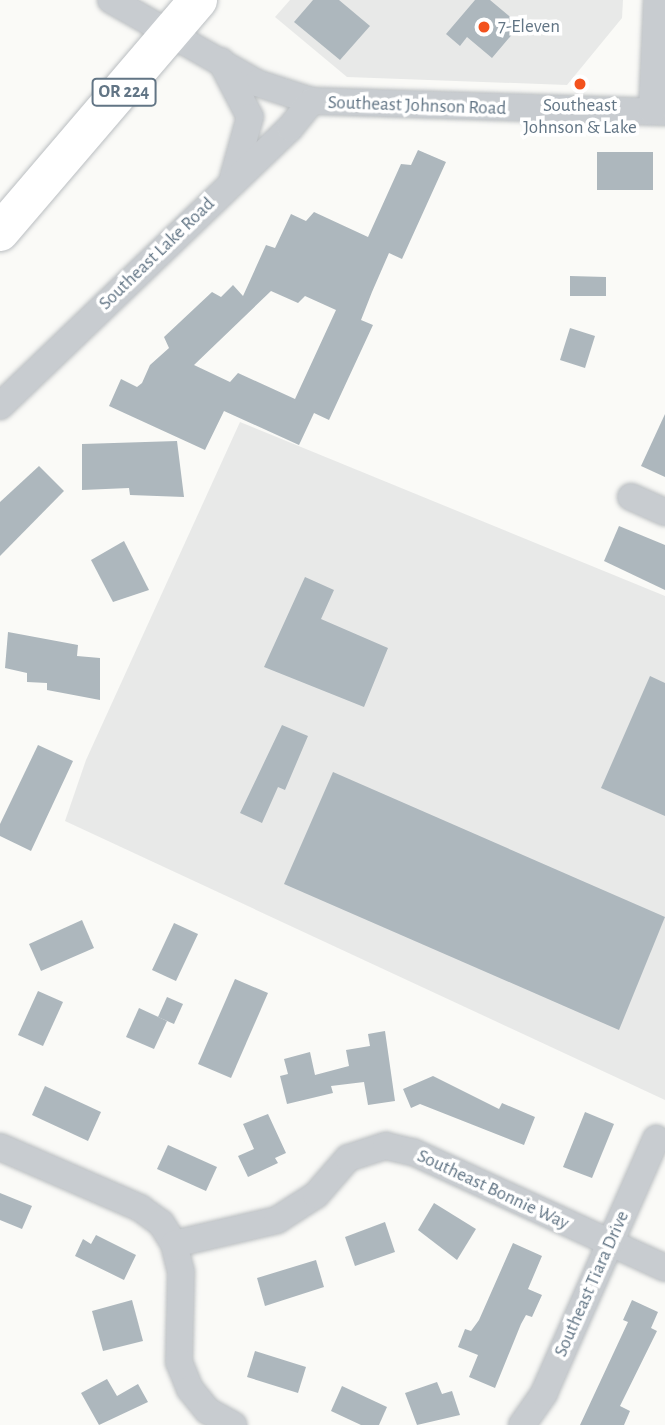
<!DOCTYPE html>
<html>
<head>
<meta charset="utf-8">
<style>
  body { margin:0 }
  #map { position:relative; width:665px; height:1425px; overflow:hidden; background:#fafaf7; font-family:"Alegreya Sans",sans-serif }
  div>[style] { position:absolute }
  .built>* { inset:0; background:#e8e9e8 }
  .building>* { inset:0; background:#adb7bd }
  .roads { filter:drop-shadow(0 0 2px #babec1) drop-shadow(0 0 2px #babec1) }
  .minor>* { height:26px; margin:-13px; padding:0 13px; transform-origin:13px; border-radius:13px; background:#c8ccd0 }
  .highway>* { height:38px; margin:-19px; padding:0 19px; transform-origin:19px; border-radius:19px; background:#fff }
  .dots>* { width:19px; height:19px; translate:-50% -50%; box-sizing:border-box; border:4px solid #fff; border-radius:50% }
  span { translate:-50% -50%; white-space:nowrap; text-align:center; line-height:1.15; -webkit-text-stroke:7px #fff; paint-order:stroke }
  .shield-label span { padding:2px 5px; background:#fff; border:2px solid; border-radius:5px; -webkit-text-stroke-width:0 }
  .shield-label { font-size:18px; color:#627585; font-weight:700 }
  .poi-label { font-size:19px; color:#627585 }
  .left { translate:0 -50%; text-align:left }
  .street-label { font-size:19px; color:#627585 }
</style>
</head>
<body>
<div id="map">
  <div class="built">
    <div style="clip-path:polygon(290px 0,623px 0,622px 18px,567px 85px,347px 77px,275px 17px)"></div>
    <div style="clip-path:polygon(240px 422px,665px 596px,665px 1100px,65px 821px,86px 760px)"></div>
  </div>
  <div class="building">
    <div style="clip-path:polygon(313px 0,339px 0,370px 26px,340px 60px,294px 22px)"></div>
    <div style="clip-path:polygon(475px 0,490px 0,520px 25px,492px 58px,467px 37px,460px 46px,446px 34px)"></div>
    <div style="clip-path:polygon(evenodd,418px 150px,446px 162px,402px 259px,389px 253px,372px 292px,361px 320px,373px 325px,329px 420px,314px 413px,299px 445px,224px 411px,205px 450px,109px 406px,121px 379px,137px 387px,142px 383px,150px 365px,169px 348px,164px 337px,212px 292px,221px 297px,233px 285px,243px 296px,266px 245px,275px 248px,291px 214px,306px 221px,314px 212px,368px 237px,401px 164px,411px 165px,418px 150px,271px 291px,298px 303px,305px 296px,336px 310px,295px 399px,238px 373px,230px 382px,194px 365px,271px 291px)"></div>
    <div style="clip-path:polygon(597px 152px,653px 152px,653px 190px,597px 190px)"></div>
    <div style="clip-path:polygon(570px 276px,606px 277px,606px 296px,570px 296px)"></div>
    <div style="clip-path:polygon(570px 328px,595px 336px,585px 368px,560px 360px)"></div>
    <div style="clip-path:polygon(665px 414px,665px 477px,641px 466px)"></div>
    <div style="clip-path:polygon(177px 441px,184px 497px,130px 495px,129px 488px,82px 490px,82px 444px)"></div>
    <div style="clip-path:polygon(39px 466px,64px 491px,0 556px,0 502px)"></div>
    <div style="clip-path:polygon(619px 526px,665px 545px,665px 590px,604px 561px)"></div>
    <div style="clip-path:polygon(124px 541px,149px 590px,113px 602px,91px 560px)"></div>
    <div style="clip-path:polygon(305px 577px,334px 590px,321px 619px,388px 648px,364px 707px,264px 667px)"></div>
    <div style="clip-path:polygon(8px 632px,78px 645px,77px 656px,100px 658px,100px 700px,47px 690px,47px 683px,27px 682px,27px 673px,5px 668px)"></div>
    <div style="clip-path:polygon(650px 676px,665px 683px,665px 816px,601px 788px)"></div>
    <div style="clip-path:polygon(282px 725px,308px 736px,285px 790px,278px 787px,262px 823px,240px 813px)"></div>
    <div style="clip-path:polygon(38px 745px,73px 761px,31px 851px,0 836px,0 824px)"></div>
    <div style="clip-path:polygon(333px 772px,665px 917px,619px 1030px,284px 884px)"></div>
    <div style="clip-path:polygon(82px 920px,94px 948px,41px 971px,29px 944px)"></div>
    <div style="clip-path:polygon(174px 923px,198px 934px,176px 981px,152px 970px)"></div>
    <div style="clip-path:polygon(235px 979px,268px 993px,231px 1078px,198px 1064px)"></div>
    <div style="clip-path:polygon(38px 991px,63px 1002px,43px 1046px,18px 1035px)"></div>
    <div style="clip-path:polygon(167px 997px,183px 1004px,174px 1024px,158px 1017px)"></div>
    <div style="clip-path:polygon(139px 1008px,167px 1021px,154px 1049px,126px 1037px)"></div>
    <div style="clip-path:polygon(385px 1031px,395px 1101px,368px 1105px,364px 1082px,331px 1086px,333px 1093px,287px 1104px,280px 1076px,288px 1074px,284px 1059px,310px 1052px,315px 1075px,349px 1066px,346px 1050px,370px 1046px,368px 1034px)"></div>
    <div style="clip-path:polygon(433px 1076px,499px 1109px,502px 1103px,535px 1117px,524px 1145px,420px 1104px,411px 1108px,403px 1089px)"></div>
    <div style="clip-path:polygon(45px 1086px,101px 1112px,88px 1141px,32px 1115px)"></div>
    <div style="clip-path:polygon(585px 1112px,614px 1124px,592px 1178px,563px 1167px)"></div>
    <div style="clip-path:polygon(268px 1114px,286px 1153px,275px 1158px,278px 1163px,248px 1177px,238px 1156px,254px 1149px,243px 1124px)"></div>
    <div style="clip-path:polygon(168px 1145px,217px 1167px,206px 1191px,157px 1169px)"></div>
    <div style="clip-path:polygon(0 1193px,32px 1206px,22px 1229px,0 1220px)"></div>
    <div style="clip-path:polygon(434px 1203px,476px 1229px,457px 1260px,418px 1230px)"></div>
    <div style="clip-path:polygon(385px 1222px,395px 1252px,355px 1266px,345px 1237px)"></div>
    <div style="clip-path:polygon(96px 1235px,136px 1255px,124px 1280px,75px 1256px,83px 1239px,91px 1244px)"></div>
    <div style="clip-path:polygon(513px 1243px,542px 1256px,528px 1289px,542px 1295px,532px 1317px,526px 1315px,521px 1324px,495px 1388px,469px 1377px,478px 1355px,458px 1347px,465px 1329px,471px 1331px,479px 1320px)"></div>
    <div style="clip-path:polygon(316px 1260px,324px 1287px,265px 1306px,257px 1278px)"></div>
    <div style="clip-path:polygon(132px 1300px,143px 1341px,103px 1351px,92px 1311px)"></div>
    <div style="clip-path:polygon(632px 1300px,658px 1312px,651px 1328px,657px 1331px,620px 1406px,630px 1411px,624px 1425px,580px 1425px,628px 1322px,623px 1320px)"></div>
    <div style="clip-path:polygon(255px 1351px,306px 1367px,298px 1393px,247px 1377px)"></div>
    <div style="clip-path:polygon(107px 1379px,117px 1396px,138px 1384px,148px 1402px,99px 1425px,81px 1393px)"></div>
    <div style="clip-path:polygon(437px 1382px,442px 1394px,452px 1391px,460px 1415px,417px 1425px,405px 1393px)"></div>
    <div style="clip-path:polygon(342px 1386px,387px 1407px,379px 1425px,361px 1425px,331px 1411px)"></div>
  </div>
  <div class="roads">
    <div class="minor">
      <div style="left:111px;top:0;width:168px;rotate:29.6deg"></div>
      <div style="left:257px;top:83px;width:58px;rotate:18.1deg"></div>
      <div style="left:312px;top:101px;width:353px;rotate:1.8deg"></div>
      <div style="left:221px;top:61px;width:63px;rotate:62.6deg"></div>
      <div style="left:250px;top:117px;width:63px;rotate:105.6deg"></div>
      <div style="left:652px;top:111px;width:111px;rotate:-87.4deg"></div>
      <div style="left:0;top:406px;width:402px;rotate:-43.8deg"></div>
      <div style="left:290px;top:128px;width:35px;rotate:-51deg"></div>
      <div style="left:631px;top:497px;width:37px;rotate:24deg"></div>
      <div style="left:0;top:1147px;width:153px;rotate:23.5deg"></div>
      <div style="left:140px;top:1208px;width:26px;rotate:36deg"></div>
      <div style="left:161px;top:1223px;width:25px;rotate:58deg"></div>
      <div style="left:174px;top:1244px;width:29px;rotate:76deg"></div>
      <div style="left:181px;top:1272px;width:90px;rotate:91.3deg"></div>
      <div style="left:179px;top:1362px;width:29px;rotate:68deg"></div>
      <div style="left:190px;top:1389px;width:28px;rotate:51deg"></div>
      <div style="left:208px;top:1411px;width:29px;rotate:29deg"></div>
      <div style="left:174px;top:1244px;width:106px;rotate:-13.1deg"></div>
      <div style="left:277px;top:1220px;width:46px;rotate:-32.7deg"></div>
      <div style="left:316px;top:1195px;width:49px;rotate:-49.1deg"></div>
      <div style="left:348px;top:1158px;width:40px;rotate:-18deg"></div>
      <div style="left:386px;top:1146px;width:28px;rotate:13deg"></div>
      <div style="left:413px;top:1152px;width:277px;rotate:24.7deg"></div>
      <div style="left:522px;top:1425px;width:39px;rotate:-55deg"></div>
      <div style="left:544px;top:1393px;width:278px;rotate:-66.2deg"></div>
    </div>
    <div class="highway">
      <div style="left:0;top:232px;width:305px;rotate:-49.5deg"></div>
    </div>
  </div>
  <div class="dots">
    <div style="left:484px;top:27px;background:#f3521e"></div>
    <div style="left:580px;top:84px;background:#f3521e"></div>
  </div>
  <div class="shield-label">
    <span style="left:124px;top:92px">OR 224</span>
  </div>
  <div class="poi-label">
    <span class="left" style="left:498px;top:27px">7-Eleven</span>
    <span style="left:580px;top:117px">Southeast<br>Johnson &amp; Lake</span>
  </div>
  <div class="street-label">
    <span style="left:417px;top:106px;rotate:2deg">Southeast Johnson Road</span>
    <span style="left:157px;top:254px;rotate:-44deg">Southeast Lake Road</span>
    <span style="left:493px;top:1190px;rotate:25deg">Southeast Bonnie Way</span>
    <span style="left:592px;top:1284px;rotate:-66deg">Southeast Tiara Drive</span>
  </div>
</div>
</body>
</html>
